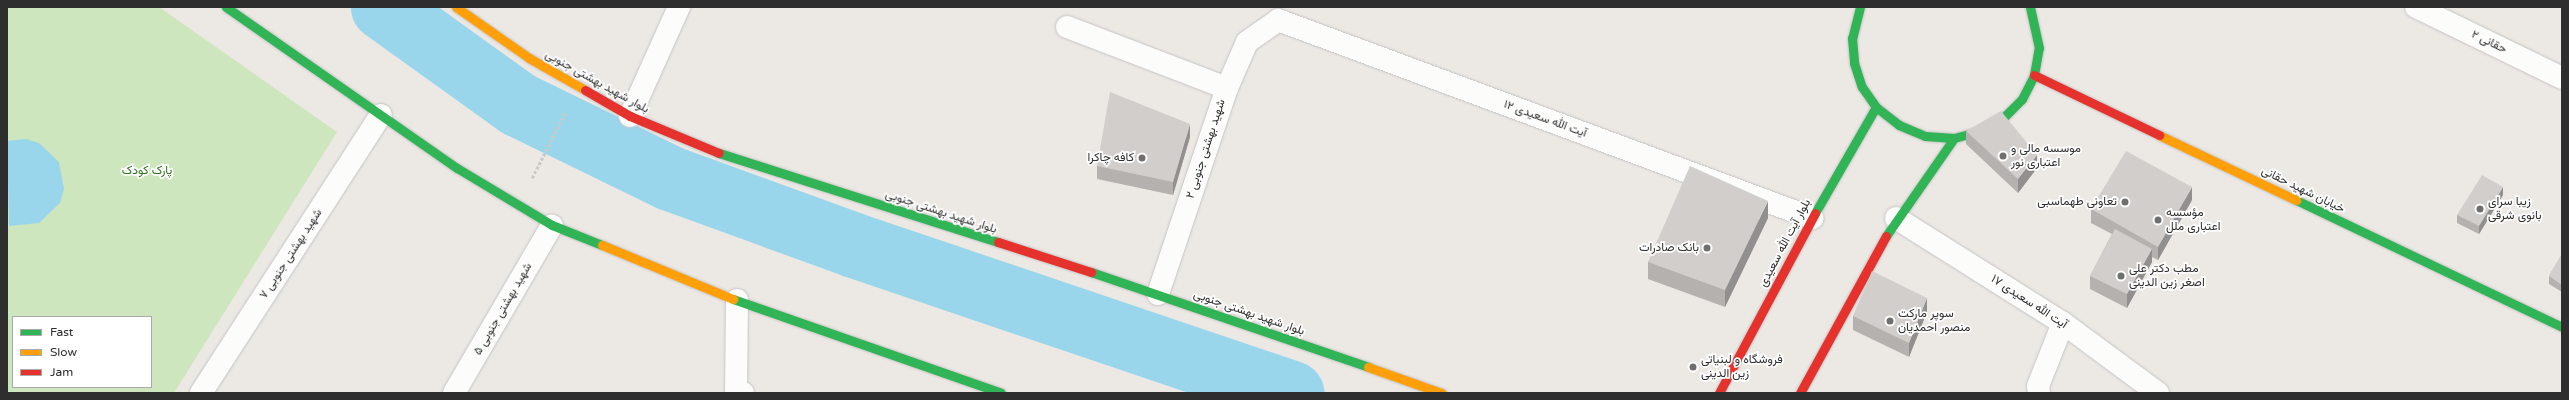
<!DOCTYPE html>
<html>
<head>
<meta charset="utf-8">
<style>
  body { margin:0 }
  #map { position:relative; width:2569px; height:400px; overflow:hidden; background:#ece8e4; font-family:"Varela Round",Vazirmatn,sans-serif }
  div>[style] { position:absolute }
  .green>* { inset:0; background:#cee6be }
  .water>* { inset:0; background:#99d6ec }
  .river>* { height:65px; margin:-32.5px; padding:0 32.5px; transform-origin:32.5px; border-radius:32.5px; background:#99d6ec }
  .path>* { height:2.5px; margin-top:-1.25px; transform-origin:0; background:repeating-linear-gradient(90deg,#c9c9c8 0 3px,transparent 0 5px) }
  .roads { filter:drop-shadow(0 0 1px #c5c4c5) drop-shadow(0 0 1px #c5c4c5) }
  .street>* { height:22px; margin:-11px; padding:0 11px; transform-origin:11px; border-radius:11px; background:#fcfcfb }
  .fast>* { height:9px; margin:-4.5px; padding:0 4.5px; transform-origin:4.5px; border-radius:4.5px; background:#30b455 }
  .slow>* { height:9px; margin:-4.5px; padding:0 4.5px; transform-origin:4.5px; border-radius:4.5px; background:#ff9f0a }
  .jam>* { height:9px; margin:-4.5px; padding:0 4.5px; transform-origin:4.5px; border-radius:4.5px; background:#e5322d }
  .wall>* { inset:0; background:#b4b1af }
  .shaded-wall>* { inset:0; background:#92908e }
  .building>* { inset:0; background:#d1cecb }
  .dots>* { width:11px; height:11px; translate:-50% -50%; box-sizing:border-box; border:2px solid #fff; border-radius:50% }
  span { translate:-50% -50%; white-space:nowrap; text-align:center; line-height:1.15; -webkit-text-stroke:3.5px #fff; paint-order:stroke }
  .street-label { font-size:12px; color:#2e2e2e }
  .poi-label { font-size:12px; color:#2e2e2e }
  .left { translate:0 -50%; text-align:left }
  .right { translate:-100% -50%; text-align:right }
  .park-label { font-size:12px; color:#2c6e1b }
  .frame { position:absolute; inset:0; border:8px solid #2e2e2e; pointer-events:none }
  .legend { position:absolute; left:12px; top:316px; width:140px; height:72px; box-sizing:border-box; background:#fff; border:1px solid #ababab; margin:0; padding:5px 7px; list-style:none; font-size:12px; color:#2e2e2e }
  .legend li { display:flex; align-items:center; gap:8px; height:20px }
  .legend b { width:20px; border:1px solid #ababab }
</style>
</head>
<body>
<div id="map">
  <div class="green">
    <div style="clip-path:polygon(evenodd,7px 7px,159px 7px,337px 132px,174px 393px,7px 393px,7px 7px,13px 317px,151px 317px,151px 387px,13px 387px,13px 317px)"></div>
  </div>
  <div class="water">
    <div style="clip-path:polygon(26px 139px,39px 143px,59px 162px,64px 189px,60px 203px,39px 223px,9px 226px,7px 141px)"></div>
  </div>
  <div class="river">
    <div style="left:383px;top:7px;width:166px;rotate:35.7deg"></div>
    <div style="left:518px;top:104px;width:169px;rotate:26deg"></div>
    <div style="left:670px;top:178px;width:196px;rotate:20deg"></div>
    <div style="left:854px;top:245px;width:462px;rotate:18.7deg"></div>
  </div>
  <div class="path">
    <div style="left:532px;top:178px;width:73px;rotate:-63.1deg"></div>
  </div>
  <div class="roads">
    <div class="street">
      <div style="left:2416px;top:7px;width:162px;rotate:25.9deg"></div>
      <div style="left:1278px;top:20px;width:570px;rotate:20.34deg"></div>
      <div style="left:1067px;top:27px;width:171px;rotate:20.9deg"></div>
      <div style="left:630px;top:116px;width:120px;rotate:-65.8deg"></div>
      <div style="left:1896px;top:218px;width:197px;rotate:32.2deg"></div>
      <div style="left:2063px;top:323px;width:118px;rotate:36.4deg"></div>
      <div style="left:1158px;top:294px;width:217px;rotate:-71.5deg"></div>
      <div style="left:1227px;top:88px;width:50px;rotate:-66.5deg"></div>
      <div style="left:1247px;top:42px;width:38px;rotate:-35deg"></div>
      <div style="left:737px;top:300px;width:89px;rotate:90.6deg"></div>
      <div style="left:736px;top:389px;width:8px;rotate:30deg"></div>
      <div style="left:201px;top:393px;width:331px;rotate:-57.1deg"></div>
      <div style="left:454px;top:393px;width:194px;rotate:-59.7deg"></div>
      <div style="left:2039px;top:393px;width:7px;rotate:-98deg"></div>
      <div style="left:2038px;top:386px;width:68px;rotate:-68.4deg"></div>
    </div>
    <div class="fast">
      <div style="left:226px;top:7px;width:282px;rotate:34.9deg"></div>
      <div style="left:457px;top:168px;width:111px;rotate:31deg"></div>
      <div style="left:552px;top:225px;width:54px;rotate:21.8deg"></div>
      <div style="left:1860px;top:7px;width:32px;rotate:104deg"></div>
      <div style="left:1852px;top:38px;width:25px;rotate:85deg"></div>
      <div style="left:1854px;top:63px;width:25px;rotate:72deg"></div>
      <div style="left:1862px;top:87px;width:24px;rotate:55deg"></div>
      <div style="left:1876px;top:107px;width:29px;rotate:38deg"></div>
      <div style="left:1899px;top:125px;width:28px;rotate:23deg"></div>
      <div style="left:1925px;top:136px;width:29px;rotate:4deg"></div>
      <div style="left:1954px;top:138px;width:27px;rotate:-15deg"></div>
      <div style="left:1980px;top:131px;width:26px;rotate:-29deg"></div>
      <div style="left:2003px;top:118px;width:27px;rotate:-45deg"></div>
      <div style="left:2022px;top:99px;width:27px;rotate:-63deg"></div>
      <div style="left:2034px;top:75px;width:27px;rotate:-80deg"></div>
      <div style="left:2039px;top:48px;width:42px;rotate:-102.4deg"></div>
      <div style="left:719px;top:153px;width:293px;rotate:17.7deg"></div>
      <div style="left:2296px;top:200px;width:295px;rotate:25.5deg"></div>
      <div style="left:1815px;top:213px;width:122px;rotate:-60.1deg"></div>
      <div style="left:1886px;top:236px;width:119px;rotate:-55.2deg"></div>
      <div style="left:1091px;top:272px;width:293px;rotate:18.9deg"></div>
      <div style="left:733px;top:299px;width:284px;rotate:19.3deg"></div>
    </div>
    <div class="slow">
      <div style="left:456px;top:7px;width:89px;rotate:34.9deg"></div>
      <div style="left:529px;top:58px;width:64px;rotate:29.7deg"></div>
      <div style="left:2159px;top:135px;width:152px;rotate:25.4deg"></div>
      <div style="left:602px;top:245px;width:142px;rotate:22.4deg"></div>
      <div style="left:1368px;top:367px;width:78px;rotate:19.4deg"></div>
    </div>
    <div class="jam">
      <div style="left:2034px;top:75px;width:139px;rotate:25.6deg"></div>
      <div style="left:585px;top:90px;width:52px;rotate:30deg"></div>
      <div style="left:630px;top:116px;width:96px;rotate:22.6deg"></div>
      <div style="left:998px;top:242px;width:98px;rotate:17.9deg"></div>
      <div style="left:1719px;top:393px;width:204px;rotate:-61.9deg"></div>
      <div style="left:1800px;top:393px;width:179px;rotate:-61.3deg"></div>
    </div>
  </div>
  <div class="wall">
    <div style="clip-path:polygon(1966px 131px,2037px 168px,2018px 193px,1966px 144px)"></div>
    <div style="clip-path:polygon(1190px 137px,1173px 195px,1097px 179px,1097px 166px)"></div>
    <div style="clip-path:polygon(2503px 195px,2479px 234px,2457px 223px,2457px 215px)"></div>
    <div style="clip-path:polygon(2192px 200px,2158px 260px,2152px 257px,2152px 262px,2127px 308px,2090px 289px,2090px 276px,2112px 234px,2091px 223px,2091px 209px)"></div>
    <div style="clip-path:polygon(1768px 218px,1725px 307px,1648px 279px,1648px 262px)"></div>
    <div style="clip-path:polygon(2562px 254px,2562px 292px,2549px 284px,2549px 276px)"></div>
    <div style="clip-path:polygon(1927px 312px,1909px 357px,1853px 330px,1853px 316px)"></div>
  </div>
  <div class="shaded-wall">
    <div style="clip-path:polygon(1190px 124px,1190px 137px,1173px 195px,1173px 182px)"></div>
    <div style="clip-path:polygon(2037px 155px,2037px 168px,2018px 193px,2018px 179px)"></div>
    <div style="clip-path:polygon(2192px 187px,2192px 200px,2158px 260px,2158px 247px)"></div>
    <div style="clip-path:polygon(2503px 187px,2503px 195px,2479px 234px,2479px 226px)"></div>
    <div style="clip-path:polygon(1768px 201px,1768px 218px,1725px 307px,1725px 290px)"></div>
    <div style="clip-path:polygon(2152px 249px,2152px 262px,2127px 308px,2127px 294px)"></div>
    <div style="clip-path:polygon(1927px 298px,1927px 312px,1909px 357px,1909px 343px)"></div>
  </div>
  <div class="building">
    <div style="clip-path:polygon(1110px 92px,1190px 124px,1173px 182px,1097px 166px)"></div>
    <div style="clip-path:polygon(2001px 111px,2037px 155px,2018px 179px,1966px 131px)"></div>
    <div style="clip-path:polygon(2126px 151px,2192px 187px,2158px 247px,2091px 209px)"></div>
    <div style="clip-path:polygon(1690px 166px,1768px 201px,1725px 290px,1648px 262px)"></div>
    <div style="clip-path:polygon(2482px 175px,2503px 187px,2479px 226px,2457px 215px)"></div>
    <div style="clip-path:polygon(2115px 229px,2152px 249px,2127px 294px,2090px 276px)"></div>
    <div style="clip-path:polygon(2562px 254px,2562px 285px,2549px 276px)"></div>
    <div style="clip-path:polygon(1872px 271px,1927px 298px,1909px 343px,1853px 316px)"></div>
  </div>
  <div class="dots">
    <div style="left:2003px;top:156px;background:#706f6e"></div>
    <div style="left:1142px;top:158px;background:#706f6e"></div>
    <div style="left:2125px;top:202px;background:#706f6e"></div>
    <div style="left:2480px;top:209px;background:#706f6e"></div>
    <div style="left:2158px;top:220px;background:#706f6e"></div>
    <div style="left:1707px;top:248px;background:#706f6e"></div>
    <div style="left:2121px;top:276px;background:#706f6e"></div>
    <div style="left:1890px;top:321px;background:#706f6e"></div>
    <div style="left:1693px;top:367px;background:#706f6e"></div>
  </div>
  <div class="street-label">
    <span style="left:2489px;top:42px;rotate:26deg">حقانی ۲</span>
    <span style="left:597px;top:82px;rotate:29deg">بلوار شهید بهشتی جنوبی</span>
    <span style="left:1545px;top:119px;rotate:20deg">آیت الله سعیدی ۱۲</span>
    <span style="left:1206px;top:149px;rotate:-72deg">شهید بهشتی جنوبی ۲</span>
    <span style="left:2303px;top:190px;rotate:26deg">خیابان شهید حقانی</span>
    <span style="left:941px;top:212px;rotate:18deg">بلوار شهید بهشتی جنوبی</span>
    <span style="left:1785px;top:243px;rotate:-62deg">بلوار آیت الله سعیدی</span>
    <span style="left:291px;top:254px;rotate:-57deg">شهید بهشتی جنوبی ۷</span>
    <span style="left:2029px;top:302px;rotate:33deg">آیت الله سعیدی ۱۷</span>
    <span style="left:503px;top:309px;rotate:-60deg">شهید بهشتی جنوبی ۵</span>
    <span style="left:1249px;top:313px;rotate:19deg">بلوار شهید بهشتی جنوبی</span>
  </div>
  <div class="poi-label">
    <span class="left" style="left:2011px;top:156px">موسسه مالی و<br>اعتباری نور</span>
    <span class="right" style="left:1134px;top:158px">کافه چاکرا</span>
    <span class="right" style="left:2117px;top:202px">تعاونی طهماسبی</span>
    <span class="left" style="left:2488px;top:209px">زیبا سرای<br>بانوی شرقی</span>
    <span class="left" style="left:2166px;top:220px">مؤسسه<br>اعتباری ملل</span>
    <span class="right" style="left:1699px;top:248px">بانک صادرات</span>
    <span class="left" style="left:2129px;top:276px">مطب دکتر علی<br>اصغر زین الدینی</span>
    <span class="left" style="left:1898px;top:321px">سوپر مارکت<br>منصور احمدیان</span>
    <span class="left" style="left:1701px;top:367px">فروشگاه و لبنیاتی<br>زین الدینی</span>
  </div>
  <div class="park-label">
    <span style="left:147px;top:171px">پارک کودک</span>
  </div>
  <div class="frame"></div>
  <ul class="legend">
  <li><b style="height:5px;background:#30b455"></b>Fast</li>
  <li><b style="height:5px;background:#ff9f0a"></b>Slow</li>
  <li><b style="height:5px;background:#e5322d"></b>Jam</li>
  </ul>
</div>
</body>
</html>
